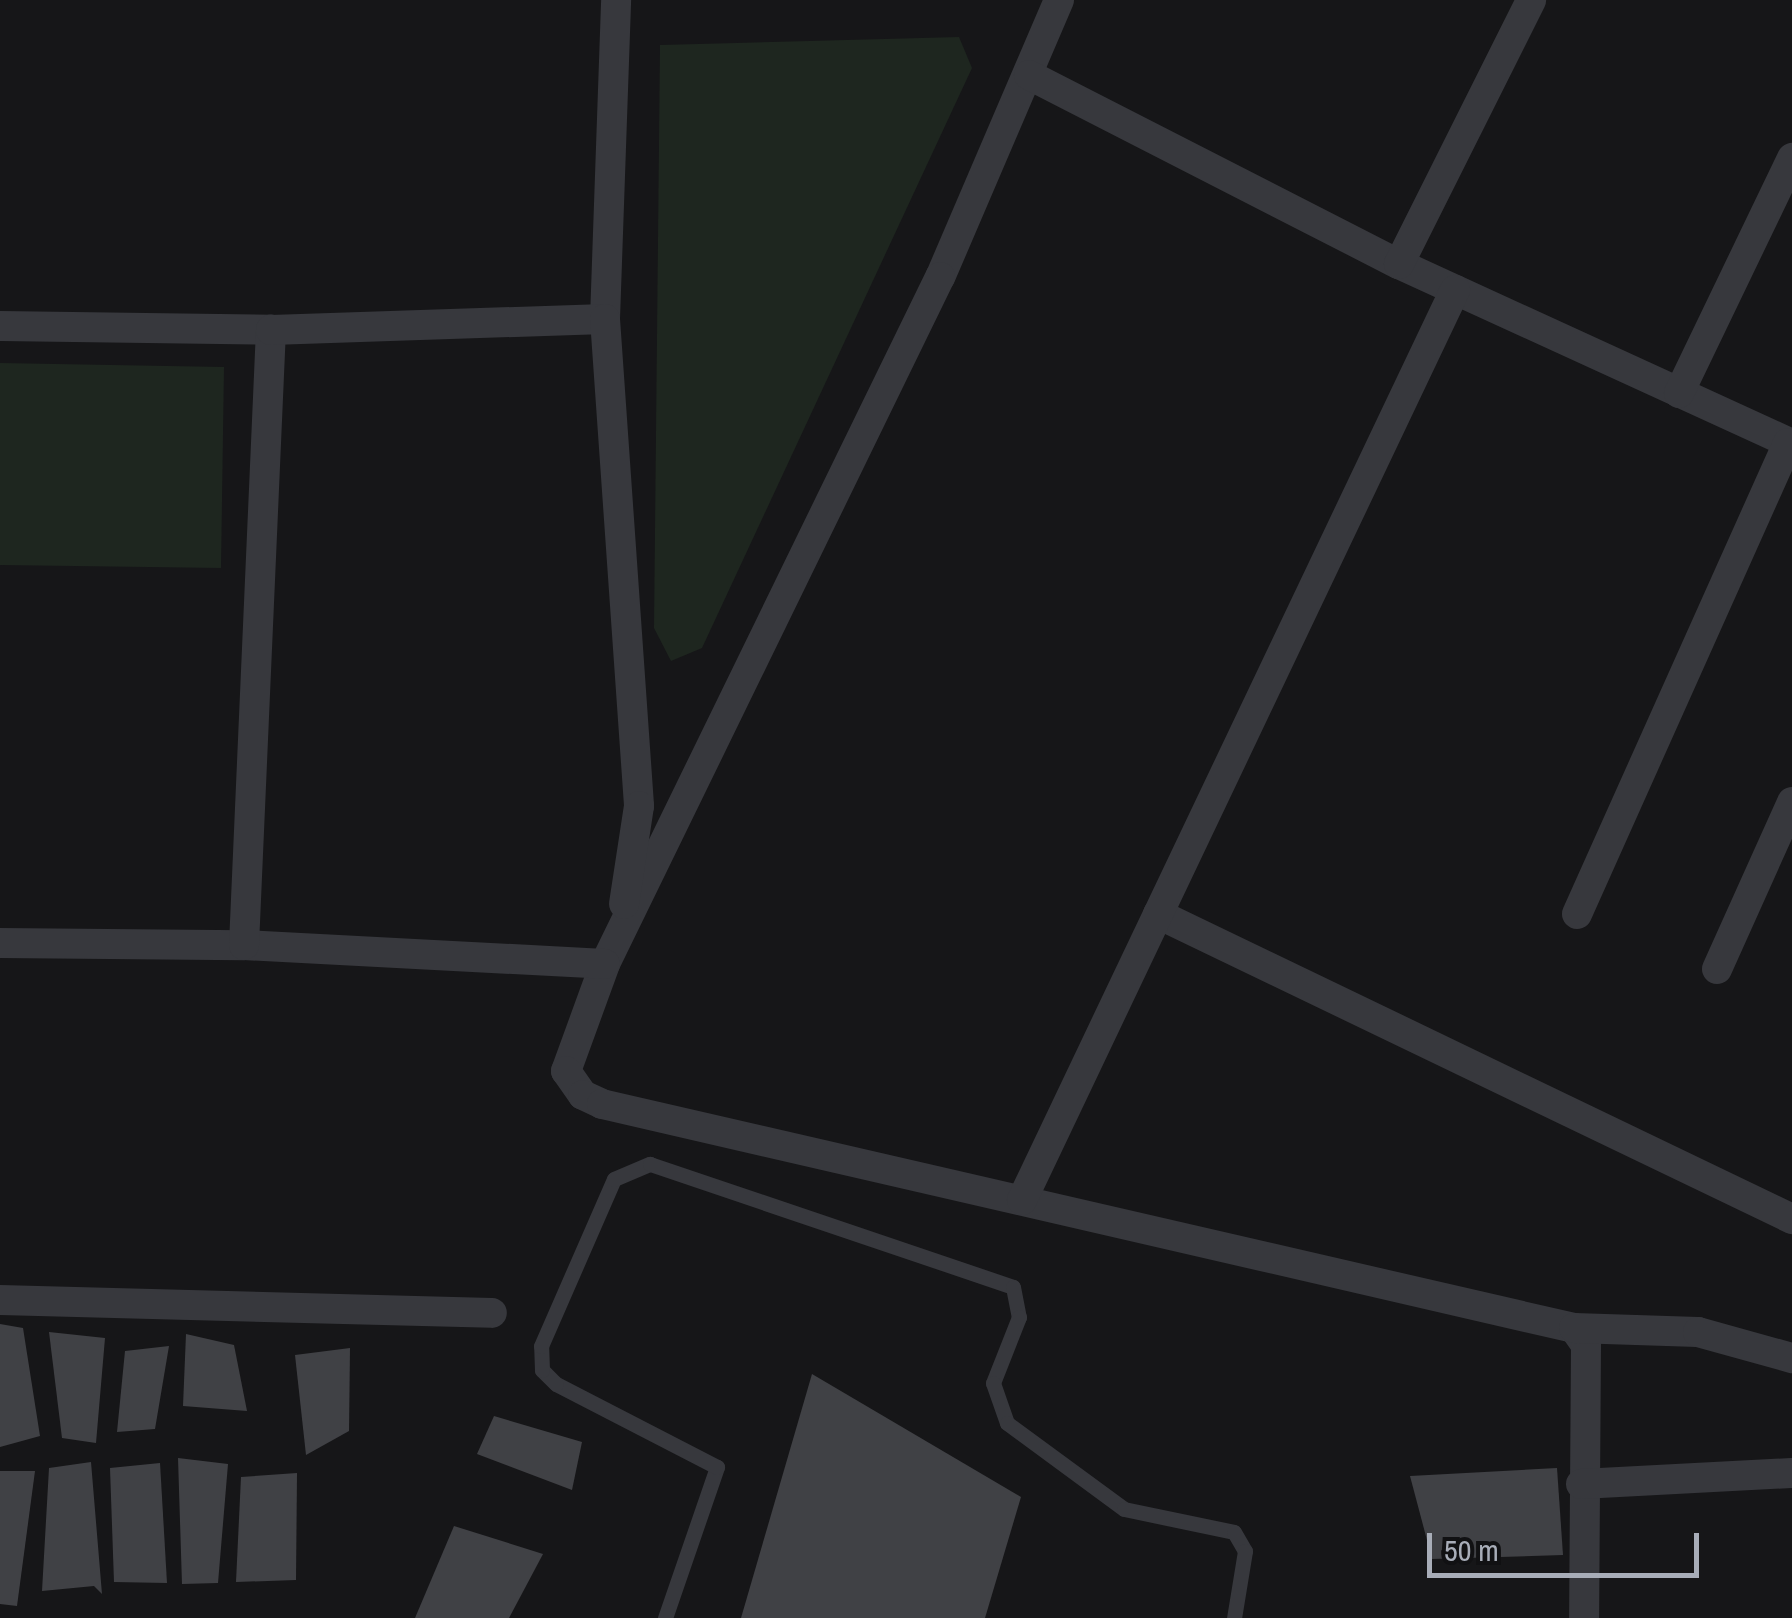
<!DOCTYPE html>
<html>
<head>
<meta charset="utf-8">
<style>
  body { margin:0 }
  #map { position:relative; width:1792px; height:1618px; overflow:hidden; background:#161618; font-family:"Archivo Narrow",sans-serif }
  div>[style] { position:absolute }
  .green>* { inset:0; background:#1e261f }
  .building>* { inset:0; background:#404145 }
  .service>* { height:15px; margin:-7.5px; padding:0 7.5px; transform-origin:7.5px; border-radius:7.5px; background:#37383d }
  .minor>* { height:30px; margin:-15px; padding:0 15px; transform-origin:15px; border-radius:15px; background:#37383d }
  span { translate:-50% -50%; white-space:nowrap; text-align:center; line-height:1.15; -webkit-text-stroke:10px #111113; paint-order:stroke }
  .scale { position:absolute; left:1427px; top:1533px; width:272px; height:45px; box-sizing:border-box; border:5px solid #a8adb8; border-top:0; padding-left:12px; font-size:30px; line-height:35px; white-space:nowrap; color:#a8adb8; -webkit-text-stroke:8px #111113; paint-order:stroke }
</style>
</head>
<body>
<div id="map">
  <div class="green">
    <div style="clip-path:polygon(959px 37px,972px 68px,702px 648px,671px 661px,654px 628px,660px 45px)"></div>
    <div style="clip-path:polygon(0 363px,224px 367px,221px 568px,0 565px)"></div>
  </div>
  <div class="building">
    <div style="clip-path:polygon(0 1324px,23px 1328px,40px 1436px,0 1447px)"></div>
    <div style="clip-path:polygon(49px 1332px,105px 1338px,96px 1443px,62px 1438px)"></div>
    <div style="clip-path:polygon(186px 1334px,234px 1345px,247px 1411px,183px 1406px)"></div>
    <div style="clip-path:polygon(169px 1346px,155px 1429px,117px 1432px,125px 1351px)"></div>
    <div style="clip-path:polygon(350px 1348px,349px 1431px,306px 1455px,295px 1355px)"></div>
    <div style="clip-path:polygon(812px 1374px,1021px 1497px,985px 1618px,741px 1618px)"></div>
    <div style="clip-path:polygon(494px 1416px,582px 1442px,572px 1490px,477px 1454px)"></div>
    <div style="clip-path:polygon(178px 1458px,228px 1464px,218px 1583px,182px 1584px)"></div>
    <div style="clip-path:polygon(91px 1462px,102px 1594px,94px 1586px,42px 1591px,49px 1468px)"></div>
    <div style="clip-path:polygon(160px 1463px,167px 1583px,114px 1582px,110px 1468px)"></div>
    <div style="clip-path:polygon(1557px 1468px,1563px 1555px,1432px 1559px,1410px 1476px)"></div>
    <div style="clip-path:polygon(0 1471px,35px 1471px,17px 1606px,0 1604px)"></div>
    <div style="clip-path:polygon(297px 1473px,296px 1580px,236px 1582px,241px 1477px)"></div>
    <div style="clip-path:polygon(454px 1526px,543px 1554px,509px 1618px,415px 1618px)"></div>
  </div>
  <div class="service">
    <div style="left:665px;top:1618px;width:160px;rotate:-71deg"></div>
    <div style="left:717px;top:1467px;width:181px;rotate:-152.7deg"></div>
    <div style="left:556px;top:1384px;width:20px;rotate:-135deg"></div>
    <div style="left:542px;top:1370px;width:24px;rotate:-92deg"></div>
    <div style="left:541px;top:1346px;width:182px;rotate:-66.4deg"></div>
    <div style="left:614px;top:1179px;width:39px;rotate:-23deg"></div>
    <div style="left:650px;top:1164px;width:383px;rotate:18.7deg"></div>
    <div style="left:1013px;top:1287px;width:31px;rotate:79deg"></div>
    <div style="left:1019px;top:1317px;width:71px;rotate:111.5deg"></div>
    <div style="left:993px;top:1383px;width:42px;rotate:70.7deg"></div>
    <div style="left:1007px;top:1423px;width:145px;rotate:36.3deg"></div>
    <div style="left:1124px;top:1509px;width:112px;rotate:11.8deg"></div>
    <div style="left:1234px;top:1532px;width:22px;rotate:60deg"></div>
    <div style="left:1245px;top:1551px;width:68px;rotate:99.3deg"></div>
  </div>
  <div class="minor">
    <div style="left:1059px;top:0;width:301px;rotate:113.2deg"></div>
    <div style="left:940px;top:277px;width:764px;rotate:116deg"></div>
    <div style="left:605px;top:964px;width:114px;rotate:110deg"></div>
    <div style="left:566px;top:1071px;width:29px;rotate:55deg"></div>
    <div style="left:583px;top:1095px;width:21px;rotate:25deg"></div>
    <div style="left:602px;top:1104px;width:997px;rotate:12.98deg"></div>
    <div style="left:1574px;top:1328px;width:21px;rotate:55deg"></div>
    <div style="left:1586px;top:1345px;width:273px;rotate:90.4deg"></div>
    <div style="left:1029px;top:75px;width:415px;rotate:27.1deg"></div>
    <div style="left:1399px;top:264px;width:432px;rotate:24.6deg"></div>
    <div style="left:1399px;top:264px;width:295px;rotate:-63.4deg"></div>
    <div style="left:605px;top:319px;width:319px;rotate:-88deg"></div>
    <div style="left:0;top:326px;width:271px;rotate:0.8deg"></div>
    <div style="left:1679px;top:393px;width:261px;rotate:-64.3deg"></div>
    <div style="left:1158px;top:914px;width:704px;rotate:25.69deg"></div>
    <div style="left:1577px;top:914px;width:516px;rotate:-65.87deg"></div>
    <div style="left:0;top:943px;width:244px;rotate:0.5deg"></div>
    <div style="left:244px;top:945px;width:361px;rotate:3deg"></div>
    <div style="left:244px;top:945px;width:616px;rotate:-87.49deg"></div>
    <div style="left:271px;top:330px;width:334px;rotate:-1.9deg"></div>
    <div style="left:605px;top:319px;width:488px;rotate:86deg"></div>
    <div style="left:639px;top:806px;width:99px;rotate:98.7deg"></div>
    <div style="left:1717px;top:969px;width:183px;rotate:-65.8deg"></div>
    <div style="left:1022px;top:1200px;width:1008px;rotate:-64.55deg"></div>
    <div style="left:0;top:1300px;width:492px;rotate:1.5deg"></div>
    <div style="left:1574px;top:1328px;width:124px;rotate:1.8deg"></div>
    <div style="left:1698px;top:1332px;width:98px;rotate:15.5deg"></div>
    <div style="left:1581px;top:1484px;width:211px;rotate:-3deg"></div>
  </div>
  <div class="scale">50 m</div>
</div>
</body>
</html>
